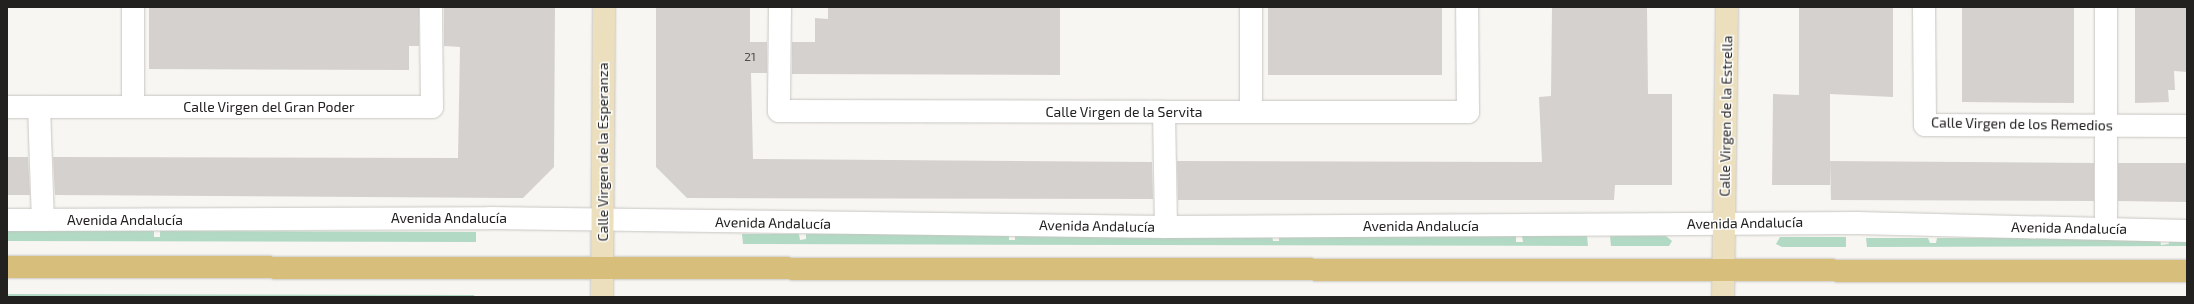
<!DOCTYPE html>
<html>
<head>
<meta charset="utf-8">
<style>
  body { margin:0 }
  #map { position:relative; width:2194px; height:304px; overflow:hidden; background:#f8f6f2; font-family:"Exo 2",sans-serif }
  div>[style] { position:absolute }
  .green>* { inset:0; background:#b1d9c3 }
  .building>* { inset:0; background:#d5d1cf }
  .roads { filter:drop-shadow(0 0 1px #c8c6c2) drop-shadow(0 0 1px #c8c6c2) }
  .street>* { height:22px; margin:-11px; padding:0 11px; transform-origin:11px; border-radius:11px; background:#fff }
  .secondary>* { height:22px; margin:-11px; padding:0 11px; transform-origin:11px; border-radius:11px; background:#ebdfbd }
  .primary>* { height:22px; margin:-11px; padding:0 11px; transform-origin:11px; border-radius:11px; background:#d7bf7b }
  span { translate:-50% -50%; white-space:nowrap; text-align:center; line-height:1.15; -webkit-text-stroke:3px #fff; paint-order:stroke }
  .number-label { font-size:12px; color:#4f4d4b }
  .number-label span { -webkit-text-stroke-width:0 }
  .street-label { font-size:14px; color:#22211f }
  .frame { position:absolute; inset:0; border:8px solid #22211f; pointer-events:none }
</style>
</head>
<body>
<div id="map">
  <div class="green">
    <div style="clip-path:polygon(7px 231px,154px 231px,154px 237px,160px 237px,160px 231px,476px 232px,476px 242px,7px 241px)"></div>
    <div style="clip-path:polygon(742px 234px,799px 234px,800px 240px,806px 239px,806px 234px,1009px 234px,1009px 240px,1015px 240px,1015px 234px,1272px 235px,1273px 241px,1279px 241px,1279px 235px,1516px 236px,1516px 242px,1523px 242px,1522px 236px,1587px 236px,1588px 246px,743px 244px)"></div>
    <div style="clip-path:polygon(1610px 236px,1666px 236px,1672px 241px,1669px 246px,1611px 246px)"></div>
    <div style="clip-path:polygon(1780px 237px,1846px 237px,1846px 247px,1782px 247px,1776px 244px)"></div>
    <div style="clip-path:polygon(1866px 238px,1928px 238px,1930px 243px,1936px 243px,1937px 238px,2160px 238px,2161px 245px,2169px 244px,2168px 239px,2187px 239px,2187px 246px,1867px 247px)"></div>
    <div style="clip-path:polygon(7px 294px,474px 295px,475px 297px,7px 297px)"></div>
    <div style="clip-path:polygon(746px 296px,1115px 297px,745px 297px)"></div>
  </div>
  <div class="building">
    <div style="clip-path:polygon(149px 7px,419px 7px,419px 46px,409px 46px,409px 70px,149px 69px)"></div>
    <div style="clip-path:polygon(444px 7px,555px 7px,554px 167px,523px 198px,55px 195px,53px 157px,458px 158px,460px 47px,444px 46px)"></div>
    <div style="clip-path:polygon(656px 7px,750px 7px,750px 42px,767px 42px,767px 73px,751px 73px,753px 159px,1152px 162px,1153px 199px,687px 198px,656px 167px)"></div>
    <div style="clip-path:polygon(828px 7px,1060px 7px,1060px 75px,792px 74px,792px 42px,815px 42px,815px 18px,828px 19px)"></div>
    <div style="clip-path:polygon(1268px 7px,1442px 7px,1442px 75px,1268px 75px)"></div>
    <div style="clip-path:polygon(1552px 7px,1647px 7px,1648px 94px,1672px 94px,1672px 185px,1615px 185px,1614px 200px,1178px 200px,1177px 161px,1542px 162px,1539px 97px,1551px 96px)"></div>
    <div style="clip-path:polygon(1799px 7px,1893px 7px,1893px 97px,1830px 94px,1830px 161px,2094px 163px,2094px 201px,1831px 200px,1830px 162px,1830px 185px,1772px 185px,1773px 94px,1799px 95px)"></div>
    <div style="clip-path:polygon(1962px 7px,2074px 7px,2074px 103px,1962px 102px)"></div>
    <div style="clip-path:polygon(2135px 7px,2187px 7px,2187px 72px,2174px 71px,2175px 90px,2168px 90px,2169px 102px,2135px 103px)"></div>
    <div style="clip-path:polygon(7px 157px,28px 157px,30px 195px,7px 195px)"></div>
    <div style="clip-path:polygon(2118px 163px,2187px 163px,2187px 202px,2118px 201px)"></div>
  </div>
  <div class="roads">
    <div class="street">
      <div style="left:780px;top:7px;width:104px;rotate:90.6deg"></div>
      <div style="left:779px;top:111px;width:385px;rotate:0.1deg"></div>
      <div style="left:1164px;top:112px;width:304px"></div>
      <div style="left:1468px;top:112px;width:105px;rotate:-90.5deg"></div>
      <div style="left:1251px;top:7px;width:105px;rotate:90deg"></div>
      <div style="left:1924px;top:7px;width:118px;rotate:89.5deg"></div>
      <div style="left:1925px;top:125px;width:262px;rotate:0.2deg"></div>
      <div style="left:2106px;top:7px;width:222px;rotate:90deg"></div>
      <div style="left:7px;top:107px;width:425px"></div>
      <div style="left:432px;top:107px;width:100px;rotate:-90.6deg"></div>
      <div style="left:39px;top:107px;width:113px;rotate:88deg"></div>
      <div style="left:133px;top:107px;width:100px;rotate:-90deg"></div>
      <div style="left:1164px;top:112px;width:115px;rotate:89deg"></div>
      <div style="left:7px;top:220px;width:483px;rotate:-0.2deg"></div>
      <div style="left:490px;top:218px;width:676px;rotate:0.76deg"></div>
      <div style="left:1166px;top:227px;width:691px;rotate:-0.33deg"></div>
      <div style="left:1857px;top:223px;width:330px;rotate:1.4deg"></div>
    </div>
    <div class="secondary">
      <div style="left:602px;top:297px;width:290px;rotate:-89.6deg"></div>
      <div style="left:1723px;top:297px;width:290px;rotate:-89.2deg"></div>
    </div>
    <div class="primary">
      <div style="left:7px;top:267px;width:2180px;rotate:0.11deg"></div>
    </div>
  </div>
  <div class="number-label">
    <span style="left:750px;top:57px">21</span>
  </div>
  <div class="street-label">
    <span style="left:269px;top:107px">Calle Virgen del Gran Poder</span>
    <span style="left:1124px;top:112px">Calle Virgen de la Servita</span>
    <span style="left:1726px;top:116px;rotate:-89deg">Calle Virgen de la Estrella</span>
    <span style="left:2022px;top:124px;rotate:1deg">Calle Virgen de los Remedios</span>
    <span style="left:603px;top:152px;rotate:-90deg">Calle Virgen de la Esperanza</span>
    <span style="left:449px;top:218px">Avenida Andalucía</span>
    <span style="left:125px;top:220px">Avenida Andalucía</span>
    <span style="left:773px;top:223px;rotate:1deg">Avenida Andalucía</span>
    <span style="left:1745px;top:223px;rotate:-1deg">Avenida Andalucía</span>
    <span style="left:1097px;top:226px;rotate:1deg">Avenida Andalucía</span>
    <span style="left:1421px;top:226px">Avenida Andalucía</span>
    <span style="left:2069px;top:228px;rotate:1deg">Avenida Andalucía</span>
  </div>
  <div class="frame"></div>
</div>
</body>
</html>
